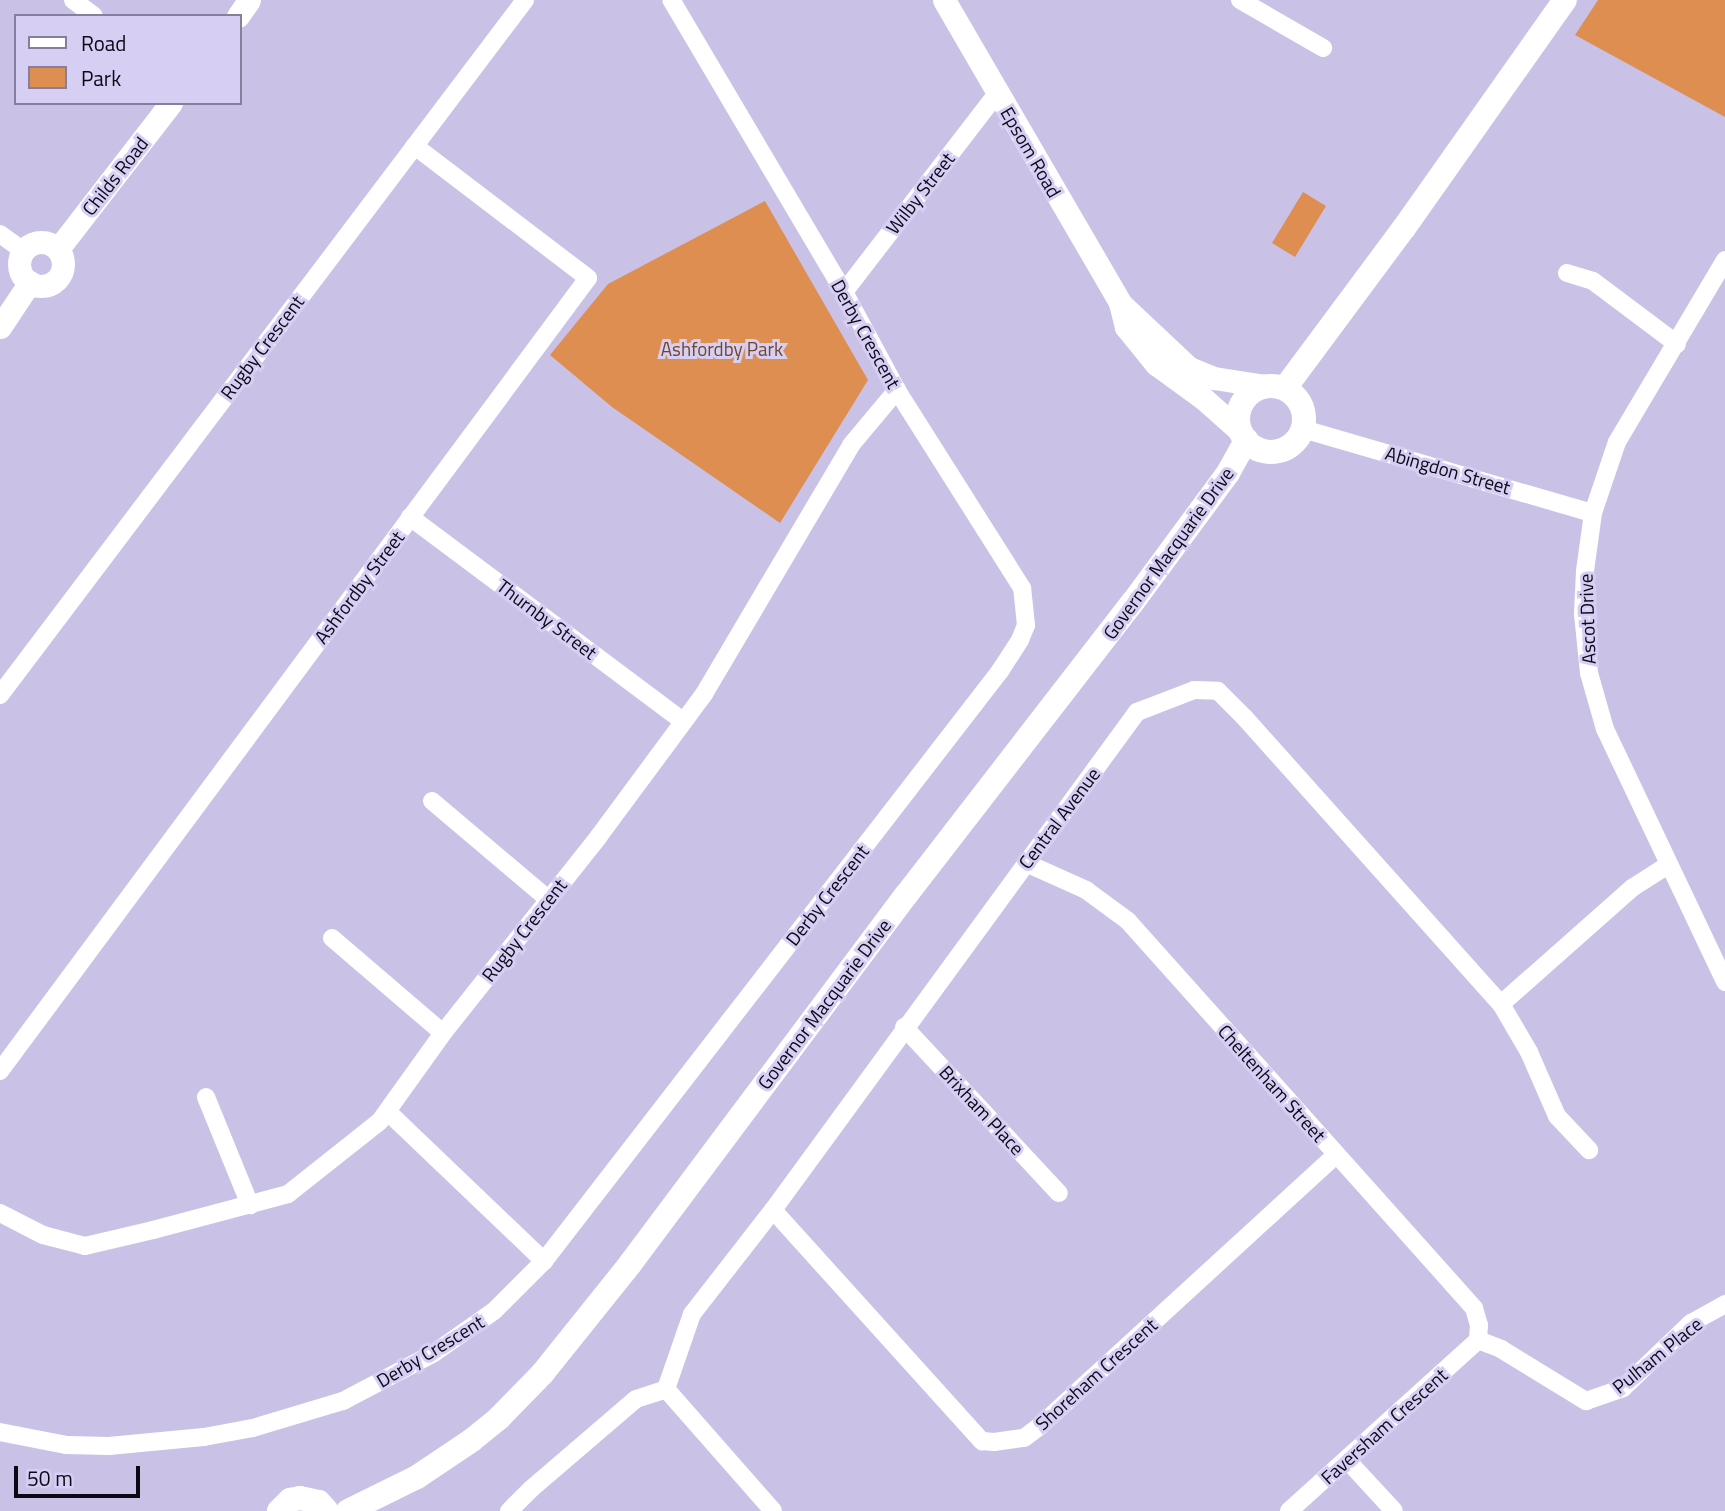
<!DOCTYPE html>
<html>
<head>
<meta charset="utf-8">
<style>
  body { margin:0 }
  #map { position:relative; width:1725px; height:1511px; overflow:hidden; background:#cac1e7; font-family:"Titillium Web",sans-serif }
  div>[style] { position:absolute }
  .green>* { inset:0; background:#de8e51 }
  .minor>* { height:18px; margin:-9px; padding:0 9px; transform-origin:9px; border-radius:9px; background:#fff }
  .tertiary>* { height:23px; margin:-11.5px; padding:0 11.5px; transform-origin:11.5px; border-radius:11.5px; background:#fff }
  .tertiary>.ring { margin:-11.5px; padding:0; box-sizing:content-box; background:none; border:23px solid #fff; border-radius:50% }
  .secondary>* { height:24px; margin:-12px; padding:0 12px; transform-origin:12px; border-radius:12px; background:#fff }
  .secondary>.ring { margin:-12px; padding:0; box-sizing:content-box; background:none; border:24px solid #fff; border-radius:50% }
  span { translate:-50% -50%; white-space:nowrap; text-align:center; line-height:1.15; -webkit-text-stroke:6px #d7cef4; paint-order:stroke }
  .street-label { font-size:19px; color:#0c0915 }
  .park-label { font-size:19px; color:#724727 }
  .legend { position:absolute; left:14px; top:14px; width:228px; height:91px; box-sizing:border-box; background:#d7cef4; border:2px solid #867f9b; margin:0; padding:9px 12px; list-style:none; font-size:21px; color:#0c0915 }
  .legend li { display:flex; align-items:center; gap:14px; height:35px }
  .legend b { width:35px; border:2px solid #867f9b }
  .scale { position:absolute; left:14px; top:1466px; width:126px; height:32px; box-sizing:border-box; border:4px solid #0c0915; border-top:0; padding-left:9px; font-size:21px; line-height:24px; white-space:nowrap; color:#0c0915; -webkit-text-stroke:5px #d7cef4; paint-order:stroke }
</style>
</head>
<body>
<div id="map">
  <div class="green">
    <div style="clip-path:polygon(1598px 0,1725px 0,1725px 117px,1575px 35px)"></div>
    <div style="clip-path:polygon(1303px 192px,1326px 206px,1295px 257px,1272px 243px)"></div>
    <div style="clip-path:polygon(765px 201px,868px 380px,780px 523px,612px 407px,550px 355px,608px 284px)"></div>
  </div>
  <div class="minor">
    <div style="left:73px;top:0;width:26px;rotate:37deg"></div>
    <div style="left:1240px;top:0;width:96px;rotate:30deg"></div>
    <div style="left:0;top:234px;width:29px;rotate:36deg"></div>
    <div style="left:1725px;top:260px;width:212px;rotate:120.7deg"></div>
    <div style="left:1617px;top:442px;width:75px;rotate:108.7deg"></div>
    <div style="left:1593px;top:513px;width:59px;rotate:97.9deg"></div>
    <div style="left:1585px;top:571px;width:43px;rotate:92.7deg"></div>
    <div style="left:1583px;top:614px;width:59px;rotate:84.2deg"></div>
    <div style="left:1589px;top:673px;width:58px;rotate:74.1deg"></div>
    <div style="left:1605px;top:729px;width:280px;rotate:64.6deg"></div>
    <div style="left:1567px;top:273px;width:27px;rotate:17deg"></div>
    <div style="left:1593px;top:281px;width:105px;rotate:36.9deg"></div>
    <div style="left:844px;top:292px;width:251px;rotate:-52.4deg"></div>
    <div style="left:1303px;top:429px;width:302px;rotate:16.2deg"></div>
    <div style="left:410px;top:517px;width:341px;rotate:36.8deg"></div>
    <div style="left:0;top:695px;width:871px;rotate:-52.93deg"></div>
    <div style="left:432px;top:801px;width:152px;rotate:40.2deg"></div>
    <div style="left:1026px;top:863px;width:66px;rotate:24.2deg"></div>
    <div style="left:1086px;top:890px;width:52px;rotate:36.4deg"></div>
    <div style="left:1128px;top:921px;width:519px;rotate:48.2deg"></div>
    <div style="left:1474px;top:1308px;width:18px;rotate:74deg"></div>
    <div style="left:1479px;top:1325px;width:15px;rotate:94deg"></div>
    <div style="left:332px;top:938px;width:146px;rotate:40.6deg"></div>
    <div style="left:1501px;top:1004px;width:175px;rotate:-41.5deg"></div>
    <div style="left:1632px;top:888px;width:43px;rotate:-32.6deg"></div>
    <div style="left:904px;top:1027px;width:227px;rotate:47deg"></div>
    <div style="left:0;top:1071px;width:987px;rotate:-53.44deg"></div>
    <div style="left:588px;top:278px;width:218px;rotate:-142.7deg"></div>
    <div style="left:206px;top:1097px;width:117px;rotate:67.8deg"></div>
    <div style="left:388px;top:1112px;width:216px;rotate:43.7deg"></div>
    <div style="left:773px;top:1210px;width:312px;rotate:47.9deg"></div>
    <div style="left:982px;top:1441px;width:12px;rotate:5deg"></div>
    <div style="left:994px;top:1442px;width:30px;rotate:-8deg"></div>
    <div style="left:1024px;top:1438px;width:20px;rotate:-37deg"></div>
    <div style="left:1040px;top:1426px;width:401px;rotate:-42.5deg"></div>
    <div style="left:0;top:1213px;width:48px;rotate:27.1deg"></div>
    <div style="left:43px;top:1235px;width:43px;rotate:14.7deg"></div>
    <div style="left:85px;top:1246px;width:70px;rotate:-13.2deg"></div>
    <div style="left:153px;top:1230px;width:140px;rotate:-14.9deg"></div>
    <div style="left:288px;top:1194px;width:117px;rotate:-38.4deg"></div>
    <div style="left:380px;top:1121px;width:108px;rotate:-54.4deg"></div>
    <div style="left:443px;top:1033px;width:251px;rotate:-51.6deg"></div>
    <div style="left:599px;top:836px;width:177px;rotate:-53.5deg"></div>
    <div style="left:704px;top:694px;width:289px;rotate:-59.4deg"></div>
    <div style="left:851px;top:445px;width:72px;rotate:-50.1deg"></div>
    <div style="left:1478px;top:1340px;width:25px;rotate:21deg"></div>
    <div style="left:1501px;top:1349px;width:100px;rotate:31.5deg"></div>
    <div style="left:1586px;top:1401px;width:39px;rotate:-19deg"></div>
    <div style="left:1623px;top:1388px;width:94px;rotate:-43.7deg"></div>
    <div style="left:1691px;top:1323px;width:39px;rotate:-29deg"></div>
    <div style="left:666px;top:1389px;width:79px;rotate:-70.9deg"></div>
    <div style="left:692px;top:1314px;width:132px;rotate:-52.1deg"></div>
    <div style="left:773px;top:1210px;width:617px;rotate:-53.84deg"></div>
    <div style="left:1137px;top:712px;width:61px;rotate:-21.1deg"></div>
    <div style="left:1194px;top:690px;width:24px;rotate:2deg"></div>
    <div style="left:1218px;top:691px;width:38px;rotate:45deg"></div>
    <div style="left:1245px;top:718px;width:384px;rotate:48.2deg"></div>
    <div style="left:1501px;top:1004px;width:56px;rotate:59.7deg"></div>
    <div style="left:1529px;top:1052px;width:70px;rotate:66.4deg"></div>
    <div style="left:1557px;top:1116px;width:47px;rotate:46.7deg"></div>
    <div style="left:666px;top:1389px;width:162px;rotate:48.7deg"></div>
    <div style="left:0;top:1432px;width:67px;rotate:11.1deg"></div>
    <div style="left:66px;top:1445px;width:43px;rotate:1.3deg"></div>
    <div style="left:109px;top:1446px;width:95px;rotate:-5.4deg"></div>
    <div style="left:204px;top:1437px;width:50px;rotate:-10.4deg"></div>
    <div style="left:253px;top:1428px;width:94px;rotate:-16.7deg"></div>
    <div style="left:343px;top:1401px;width:103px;rotate:-27.8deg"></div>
    <div style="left:434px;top:1353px;width:73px;rotate:-35deg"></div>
    <div style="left:494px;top:1311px;width:71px;rotate:-45deg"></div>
    <div style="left:544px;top:1261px;width:746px;rotate:-52.3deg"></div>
    <div style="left:1000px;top:671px;width:37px;rotate:-57deg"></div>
    <div style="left:1020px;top:640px;width:16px;rotate:-68deg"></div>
    <div style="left:1026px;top:625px;width:37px;rotate:-96deg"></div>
    <div style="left:1022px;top:588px;width:234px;rotate:-122.3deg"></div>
    <div style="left:897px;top:390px;width:111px;rotate:-118.4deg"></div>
    <div style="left:844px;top:292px;width:339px;rotate:-120.6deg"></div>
    <div style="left:1347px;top:1460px;width:69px;rotate:47.3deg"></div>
    <div style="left:509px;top:1511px;width:31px;rotate:-45deg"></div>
    <div style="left:531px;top:1489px;width:138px;rotate:-40.6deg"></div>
    <div style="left:636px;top:1399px;width:32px;rotate:-18deg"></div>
    <div style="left:1289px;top:1511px;width:255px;rotate:-42.1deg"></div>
  </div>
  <div class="tertiary">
    <div style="left:944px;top:0;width:350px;rotate:59.8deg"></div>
    <div style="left:1120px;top:303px;width:25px;rotate:76deg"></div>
    <div style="left:1126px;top:327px;width:48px;rotate:51deg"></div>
    <div style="left:1156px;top:364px;width:59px;rotate:36.1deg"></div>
    <div style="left:1204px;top:399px;width:50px;rotate:41.7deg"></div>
    <div style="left:238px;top:16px;width:19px;rotate:-55deg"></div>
    <div class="ring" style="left:19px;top:242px;width:21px;height:21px"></div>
    <div style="left:58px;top:249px;width:185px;rotate:-52.3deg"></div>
    <div style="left:1120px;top:303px;width:95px;rotate:43.3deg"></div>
    <div style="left:1189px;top:368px;width:27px;rotate:22deg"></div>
    <div style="left:1214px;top:378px;width:52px;rotate:8.9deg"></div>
    <div style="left:0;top:327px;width:54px;rotate:-56.3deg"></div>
  </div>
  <div class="secondary">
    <div class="ring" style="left:1238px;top:386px;width:42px;height:42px"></div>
    <div style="left:1285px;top:388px;width:199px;rotate:-53.4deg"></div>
    <div style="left:1404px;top:228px;width:279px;rotate:-54.8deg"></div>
    <div style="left:279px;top:1511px;width:16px;rotate:-45deg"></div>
    <div style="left:290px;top:1500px;width:10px;rotate:-11deg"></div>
    <div style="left:300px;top:1498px;width:19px;rotate:12deg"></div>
    <div style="left:319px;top:1502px;width:12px;rotate:48deg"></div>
    <div style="left:348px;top:1511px;width:77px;rotate:-26.2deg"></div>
    <div style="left:417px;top:1477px;width:66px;rotate:-33.9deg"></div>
    <div style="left:472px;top:1440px;width:35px;rotate:-39deg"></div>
    <div style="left:499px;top:1418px;width:62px;rotate:-45.7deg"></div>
    <div style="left:542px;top:1374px;width:141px;rotate:-51.3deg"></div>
    <div style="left:630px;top:1264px;width:462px;rotate:-53.2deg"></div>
    <div style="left:907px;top:894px;width:369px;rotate:-52.3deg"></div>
    <div style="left:1133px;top:602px;width:160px;rotate:-53.6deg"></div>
    <div style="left:1228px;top:473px;width:38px;rotate:-61deg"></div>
  </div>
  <div class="street-label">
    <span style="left:1031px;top:152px;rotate:60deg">Epsom Road</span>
    <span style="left:115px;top:176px;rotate:-52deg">Childs Road</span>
    <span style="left:920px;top:193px;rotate:-52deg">Wilby Street</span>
    <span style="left:866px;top:334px;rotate:61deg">Derby Crescent</span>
    <span style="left:262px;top:347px;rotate:-53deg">Rugby Crescent</span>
    <span style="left:1448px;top:470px;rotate:16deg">Abingdon Street</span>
    <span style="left:1168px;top:553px;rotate:-54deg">Governor Macquarie Drive</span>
    <span style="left:359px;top:587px;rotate:-53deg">Ashfordby Street</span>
    <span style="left:547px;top:619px;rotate:37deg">Thurnby Street</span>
    <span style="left:1587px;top:619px;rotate:-92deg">Ascot Drive</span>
    <span style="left:1059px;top:818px;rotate:-53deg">Central Avenue</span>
    <span style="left:827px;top:895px;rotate:-52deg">Derby Crescent</span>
    <span style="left:524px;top:930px;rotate:-52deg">Rugby Crescent</span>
    <span style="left:824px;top:1004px;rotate:-53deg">Governor Macquarie Drive</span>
    <span style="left:1272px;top:1083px;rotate:48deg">Cheltenham Street</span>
    <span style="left:982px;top:1110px;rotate:47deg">Brixham Place</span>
    <span style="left:430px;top:1351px;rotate:-31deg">Derby Crescent</span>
    <span style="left:1657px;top:1355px;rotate:-39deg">Pulham Place</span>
    <span style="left:1096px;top:1374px;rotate:-42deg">Shoreham Crescent</span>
    <span style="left:1384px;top:1426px;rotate:-42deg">Faversham Crescent</span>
  </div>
  <div class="park-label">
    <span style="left:722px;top:349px">Ashfordby Park</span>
  </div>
  <ul class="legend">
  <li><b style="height:9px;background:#fff"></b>Road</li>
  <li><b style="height:19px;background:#de8e51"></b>Park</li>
  </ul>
  <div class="scale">50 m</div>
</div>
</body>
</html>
